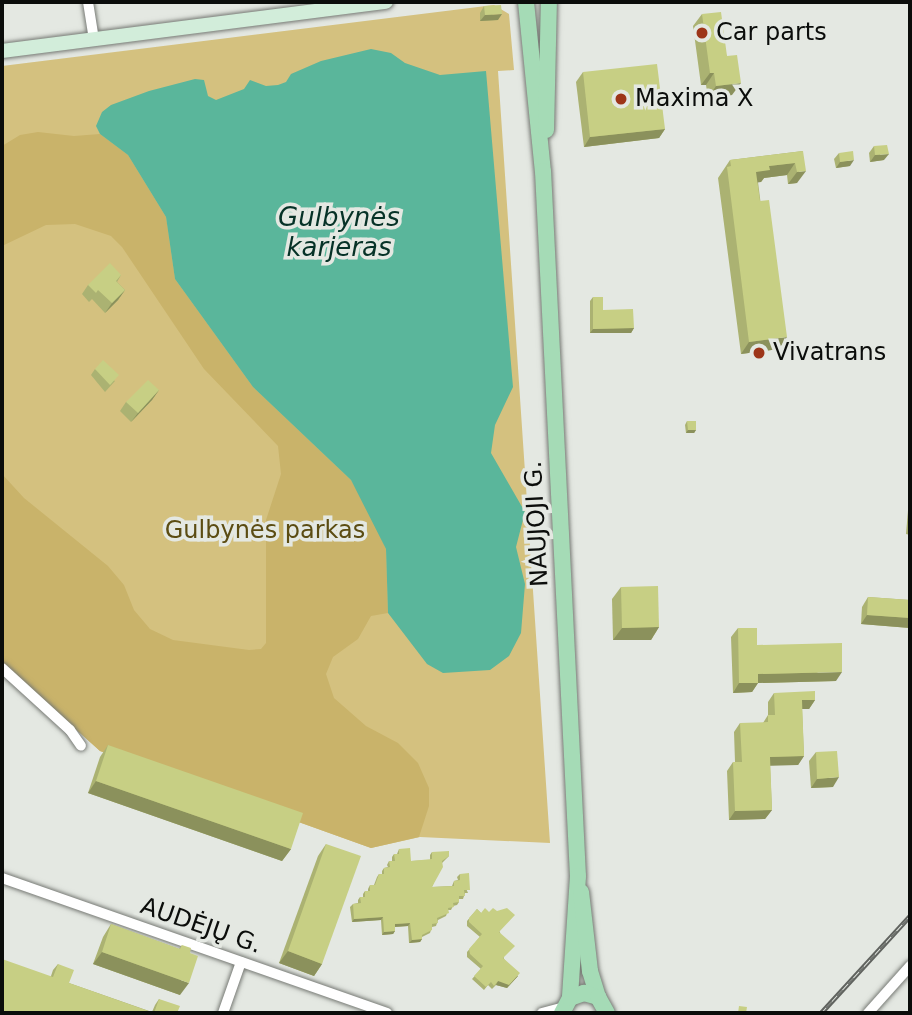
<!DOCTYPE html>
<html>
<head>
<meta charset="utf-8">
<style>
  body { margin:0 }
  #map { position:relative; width:912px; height:1015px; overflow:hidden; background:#e4e8e2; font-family:"DejaVu Sans",sans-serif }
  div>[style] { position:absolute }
  .green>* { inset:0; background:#d4c17f }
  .forest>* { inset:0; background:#c9b36a }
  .water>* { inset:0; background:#5ab69b }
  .roads { filter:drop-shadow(0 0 2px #777a75) drop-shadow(0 0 2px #777a75) }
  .street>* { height:10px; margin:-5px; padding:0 5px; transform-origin:5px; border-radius:5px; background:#fff }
  .secondary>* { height:14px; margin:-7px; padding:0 7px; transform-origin:7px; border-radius:7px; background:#d2edda }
  .primary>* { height:16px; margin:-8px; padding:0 8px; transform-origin:8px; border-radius:8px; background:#a5dbb6 }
  .rail>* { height:5px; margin-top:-2.5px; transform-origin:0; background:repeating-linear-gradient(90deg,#e4e8e2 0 8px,#60635f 0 16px); box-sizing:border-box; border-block:2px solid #60635f }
  .wall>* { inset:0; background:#abb272 }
  .shaded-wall>* { inset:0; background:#8b915c }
  .building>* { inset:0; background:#c7cf84 }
  .dots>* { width:19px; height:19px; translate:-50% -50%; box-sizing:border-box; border:4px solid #e4e8e2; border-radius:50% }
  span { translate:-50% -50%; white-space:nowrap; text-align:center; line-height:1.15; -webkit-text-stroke:7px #e4e8e2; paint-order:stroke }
  .poi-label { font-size:24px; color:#0b0d0b }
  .left { translate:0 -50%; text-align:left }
  .street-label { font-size:24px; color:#0b0d0b }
  .park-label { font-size:24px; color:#5b4c12 }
  .water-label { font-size:26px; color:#063227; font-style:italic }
  .frame { position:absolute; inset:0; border:4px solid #0b0d0b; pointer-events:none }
</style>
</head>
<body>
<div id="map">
  <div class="green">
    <div style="clip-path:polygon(494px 5px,509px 14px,514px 70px,498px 71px,550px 843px,420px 837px,371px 848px,100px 751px,2px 663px,2px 66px)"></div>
  </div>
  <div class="forest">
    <div style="clip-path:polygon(38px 132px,74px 136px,100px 134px,128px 155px,166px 217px,175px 279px,253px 387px,351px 480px,368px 509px,386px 549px,388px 613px,371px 616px,358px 639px,333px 657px,326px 674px,334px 698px,366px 726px,398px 743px,418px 763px,429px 788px,429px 806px,419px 837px,371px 848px,100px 751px,2px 663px,2px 474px,24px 498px,108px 566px,124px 585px,134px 610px,150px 629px,173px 640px,249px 650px,261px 649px,266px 643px,266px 520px,281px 474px,278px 446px,204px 369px,122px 247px,111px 236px,75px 224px,46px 225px,2px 246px,2px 146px,20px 135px)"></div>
  </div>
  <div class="water">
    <div style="clip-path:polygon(371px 49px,391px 53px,405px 63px,440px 75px,486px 71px,513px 387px,495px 425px,491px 453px,525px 512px,516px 547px,525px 584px,521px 633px,509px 656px,490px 670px,443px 673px,427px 664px,388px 613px,386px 549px,351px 480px,253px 387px,175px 279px,166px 217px,128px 155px,100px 134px,96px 126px,102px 112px,111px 105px,149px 91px,195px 79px,204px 80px,208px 96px,216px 100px,244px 89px,250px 80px,266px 86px,278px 85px,286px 82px,291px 74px,321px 61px)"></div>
  </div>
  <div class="roads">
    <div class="street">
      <div style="left:88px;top:2px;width:37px;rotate:81deg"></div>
      <div style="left:2px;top:668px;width:92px;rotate:42.4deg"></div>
      <div style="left:70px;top:730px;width:19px;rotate:55deg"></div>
      <div style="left:2px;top:878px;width:408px;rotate:19.3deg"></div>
      <div style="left:223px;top:1013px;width:54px;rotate:-70.6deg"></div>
      <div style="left:542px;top:1013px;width:23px;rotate:-15deg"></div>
      <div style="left:868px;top:1013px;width:63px;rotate:-48.2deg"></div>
    </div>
    <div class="secondary">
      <div style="left:2px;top:51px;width:387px;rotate:-7.3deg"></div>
    </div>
    <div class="primary">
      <div style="left:526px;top:2px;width:170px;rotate:84.3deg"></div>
      <div style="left:543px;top:171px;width:706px;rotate:87.16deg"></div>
      <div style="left:578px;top:876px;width:122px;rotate:93.8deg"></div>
      <div style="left:546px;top:130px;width:128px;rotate:-88.7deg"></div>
      <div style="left:581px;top:892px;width:80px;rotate:83.5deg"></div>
      <div style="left:590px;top:971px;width:27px;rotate:73deg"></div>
      <div style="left:562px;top:1013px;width:17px;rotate:-62deg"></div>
      <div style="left:570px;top:998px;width:15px;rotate:-20deg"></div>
      <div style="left:584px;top:993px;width:15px;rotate:16deg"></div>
      <div style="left:598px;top:997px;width:18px;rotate:61deg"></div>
    </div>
  </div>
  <div class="rail">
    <div style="left:821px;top:1013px;width:132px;rotate:-47.5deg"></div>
  </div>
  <div class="wall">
    <div style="clip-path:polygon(484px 6px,498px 20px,480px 21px,480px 13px)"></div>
    <div style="clip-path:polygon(702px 14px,727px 56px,732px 95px,708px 98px,706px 85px,701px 85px,693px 26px)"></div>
    <div style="clip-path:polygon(583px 72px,665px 129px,659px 138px,584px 147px,576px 82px)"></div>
    <div style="clip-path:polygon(874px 146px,884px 160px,870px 162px,869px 153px)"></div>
    <div style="clip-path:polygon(803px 151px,797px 183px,788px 184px,787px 175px,764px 178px,761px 182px,758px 182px,779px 349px,741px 354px,718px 178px,730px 160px)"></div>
    <div style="clip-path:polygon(839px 153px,850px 166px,836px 168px,834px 159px)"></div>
    <div style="clip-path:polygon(121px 275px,117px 282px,125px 290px,118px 300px,105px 313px,92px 299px,89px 302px,82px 294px,88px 285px)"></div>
    <div style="clip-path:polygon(593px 297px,603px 310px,634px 328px,631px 333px,590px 333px,590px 301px)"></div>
    <div style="clip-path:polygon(95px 369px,115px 381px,105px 392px,91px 375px)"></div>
    <div style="clip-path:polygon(159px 390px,152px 400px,131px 422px,120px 411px,126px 402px)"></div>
    <div style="clip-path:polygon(687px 421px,696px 430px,694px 433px,686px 433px,685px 425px)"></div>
    <div style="clip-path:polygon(910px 487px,910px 535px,906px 534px)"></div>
    <div style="clip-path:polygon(621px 587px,659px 627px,651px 640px,613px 640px,612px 599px)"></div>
    <div style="clip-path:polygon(868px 597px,910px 600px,910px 628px,861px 624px,862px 607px)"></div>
    <div style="clip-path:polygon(738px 628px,757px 645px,836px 681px,758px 683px,752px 692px,733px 693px,731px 637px)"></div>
    <div style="clip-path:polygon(774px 693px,815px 700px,809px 709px,802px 709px,804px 756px,798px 765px,770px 765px,772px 810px,765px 819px,729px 820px,727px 771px,733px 762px,735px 762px,734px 732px,740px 723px,763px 723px,768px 715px,768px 702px)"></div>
    <div style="clip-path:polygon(108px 745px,291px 849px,282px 861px,88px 793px,100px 757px)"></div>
    <div style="clip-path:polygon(816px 752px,833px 787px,811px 788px,809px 761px)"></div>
    <div style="clip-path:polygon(326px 844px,322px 964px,314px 976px,279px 963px,318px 856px)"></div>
    <div style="clip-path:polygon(399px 849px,411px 861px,430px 860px,430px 855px,432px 852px,449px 856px,442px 863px,432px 887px,452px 886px,454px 881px,458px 880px,457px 877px,460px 874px,468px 893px,465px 893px,463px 899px,459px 899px,459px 902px,457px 905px,453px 906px,451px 910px,448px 910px,446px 916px,438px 920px,436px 926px,432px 927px,430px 933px,422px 937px,422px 939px,420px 942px,409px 943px,408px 926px,395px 927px,395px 931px,393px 934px,382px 935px,381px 920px,352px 922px,350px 907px,353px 904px,358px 903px,358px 900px,360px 897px,363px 897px,363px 894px,365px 891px,368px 891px,368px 889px,370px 885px,374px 885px,377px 877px,379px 874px,382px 874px,382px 871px,384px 868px,388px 867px,387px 865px,389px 861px,392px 861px,392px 857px,394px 854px,397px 854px)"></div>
    <div style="clip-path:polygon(477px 909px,500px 932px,504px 959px,518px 976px,507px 988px,496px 985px,492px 989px,488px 985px,484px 990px,472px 979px,481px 969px,467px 957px,467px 952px,480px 937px,467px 926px,467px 921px)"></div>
    <div style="clip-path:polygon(111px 924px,179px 949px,182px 945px,180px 995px,93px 964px,103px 937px)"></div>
    <div style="clip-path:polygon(58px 964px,69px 983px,152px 1012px,155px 1005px,159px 999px,177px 1013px,2px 1013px,51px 976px,53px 970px)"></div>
  </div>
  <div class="shaded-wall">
    <div style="clip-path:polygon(502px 14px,498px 20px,480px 21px,485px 15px)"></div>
    <div style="clip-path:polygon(710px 73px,714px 73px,706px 85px,701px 85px)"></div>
    <div style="clip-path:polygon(741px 83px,732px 95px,708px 98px,716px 86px)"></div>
    <div style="clip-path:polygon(665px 129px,659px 138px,584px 147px,590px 137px)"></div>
    <div style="clip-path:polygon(889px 154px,884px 160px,870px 162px,875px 155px)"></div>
    <div style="clip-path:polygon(854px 160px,850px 166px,836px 168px,840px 162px)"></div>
    <div style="clip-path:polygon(795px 163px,787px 175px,764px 178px,761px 182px,748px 184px,756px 172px,769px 166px)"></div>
    <div style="clip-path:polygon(806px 171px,797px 183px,788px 184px,797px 172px)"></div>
    <div style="clip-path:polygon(125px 290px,118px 300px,105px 313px,112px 303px)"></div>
    <div style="clip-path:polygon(634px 328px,631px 333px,590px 333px,593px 329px)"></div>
    <div style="clip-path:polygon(787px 337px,779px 349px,741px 354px,749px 342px)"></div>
    <div style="clip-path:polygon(159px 390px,152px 400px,131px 422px,138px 413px)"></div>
    <div style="clip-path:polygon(688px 430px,696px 430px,694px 433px,686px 433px)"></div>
    <div style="clip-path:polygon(867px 615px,910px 618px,910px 628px,861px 624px)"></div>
    <div style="clip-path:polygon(659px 627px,651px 640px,613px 640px,622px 628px)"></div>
    <div style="clip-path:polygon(842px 672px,836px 681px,758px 683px,752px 692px,733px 693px,739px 683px,758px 674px)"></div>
    <div style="clip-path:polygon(802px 700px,815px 700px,809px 709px,796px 709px)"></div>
    <div style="clip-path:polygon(804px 756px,798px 765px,763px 766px,770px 757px)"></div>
    <div style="clip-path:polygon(839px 777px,833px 787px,811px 788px,817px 779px)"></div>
    <div style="clip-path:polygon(96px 781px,291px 849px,282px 861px,88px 793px)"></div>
    <div style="clip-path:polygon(772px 810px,765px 819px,729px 820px,735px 811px)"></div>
    <div style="clip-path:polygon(383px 917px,381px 920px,352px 922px,354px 919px)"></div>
    <div style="clip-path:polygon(410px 923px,408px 926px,393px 927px,395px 924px)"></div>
    <div style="clip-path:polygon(395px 931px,393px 934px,382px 935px,384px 932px)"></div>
    <div style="clip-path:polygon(422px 939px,420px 942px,409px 943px,412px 940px)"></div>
    <div style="clip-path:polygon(288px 951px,322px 964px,314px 976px,279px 963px)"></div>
    <div style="clip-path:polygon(102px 952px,189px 983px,180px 995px,93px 964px)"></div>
    <div style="clip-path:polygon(518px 976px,507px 988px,496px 985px,498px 981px)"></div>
  </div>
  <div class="building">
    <div style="clip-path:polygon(501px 5px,502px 14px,485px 15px,484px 6px)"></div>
    <div style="clip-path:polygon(721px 12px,727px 56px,737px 55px,741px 83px,716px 86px,714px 73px,710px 73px,702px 14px)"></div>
    <div style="clip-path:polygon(657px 64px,665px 129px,590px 137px,583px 72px)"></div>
    <div style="clip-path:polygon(887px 145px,889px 154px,875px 155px,874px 146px)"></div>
    <div style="clip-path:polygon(803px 151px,806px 171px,797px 172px,795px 163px,769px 166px,770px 170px,756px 172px,760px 201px,769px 200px,787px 337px,749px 342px,727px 167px,731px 166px,730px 160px)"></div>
    <div style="clip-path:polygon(853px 151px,854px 160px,840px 162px,839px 153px)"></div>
    <div style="clip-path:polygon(110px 263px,121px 275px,116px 281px,125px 290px,112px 303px,98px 290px,96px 293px,88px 285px)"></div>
    <div style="clip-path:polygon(593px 297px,603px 297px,603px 310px,633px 309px,634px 328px,593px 329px)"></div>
    <div style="clip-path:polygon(103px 360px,119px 375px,110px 385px,95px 369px)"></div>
    <div style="clip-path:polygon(148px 380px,159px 390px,138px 413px,126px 402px)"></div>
    <div style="clip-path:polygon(687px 421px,696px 421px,696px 430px,688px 430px)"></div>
    <div style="clip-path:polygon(658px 586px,659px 627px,622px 628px,621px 587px)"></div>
    <div style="clip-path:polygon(868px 597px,910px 600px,910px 618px,867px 615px)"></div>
    <div style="clip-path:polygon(738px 628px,757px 628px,757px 645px,842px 643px,842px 672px,758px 674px,758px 683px,739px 683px)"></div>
    <div style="clip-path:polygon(815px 691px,815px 700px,802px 700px,804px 756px,770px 757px,772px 810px,735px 811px,733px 762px,742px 762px,740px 723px,768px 722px,768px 715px,775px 715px,774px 693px)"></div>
    <div style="clip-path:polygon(108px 745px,303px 813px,291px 849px,96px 781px)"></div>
    <div style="clip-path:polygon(837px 751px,839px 777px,817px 779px,816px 752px)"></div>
    <div style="clip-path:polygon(326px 844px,361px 856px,322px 964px,288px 951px)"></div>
    <div style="clip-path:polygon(410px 848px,411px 861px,432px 859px,432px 852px,449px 851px,449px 856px,442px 861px,443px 867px,432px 887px,454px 886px,454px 881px,460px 880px,460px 874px,469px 873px,470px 890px,464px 890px,465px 896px,459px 896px,459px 902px,453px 903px,454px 907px,448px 908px,449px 913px,437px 918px,438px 923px,432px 924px,432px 930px,422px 935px,422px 939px,412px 940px,410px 923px,395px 924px,395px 931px,384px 932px,383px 917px,354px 919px,353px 904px,361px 903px,360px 897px,365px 897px,365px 891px,370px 891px,370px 885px,375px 885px,379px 874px,384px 874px,384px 868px,390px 867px,389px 861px,395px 861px,394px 854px,399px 854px,399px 849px)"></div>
    <div style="clip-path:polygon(485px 908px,489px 912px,493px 908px,497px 911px,507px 908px,515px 915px,499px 932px,515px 946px,503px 958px,520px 973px,509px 985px,498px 981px,494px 986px,491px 982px,486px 987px,474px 976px,483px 966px,470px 954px,469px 949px,482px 934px,469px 922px,469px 918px,477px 909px,481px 913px)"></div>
    <div style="clip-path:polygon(111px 924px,180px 949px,182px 945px,191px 948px,190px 953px,198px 956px,189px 983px,102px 952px)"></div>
    <div style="clip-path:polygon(2px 959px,53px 977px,58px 964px,74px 970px,69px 983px,154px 1013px,159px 999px,180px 1006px,177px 1013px,2px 1013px)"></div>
    <div style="clip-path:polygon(739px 1006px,747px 1007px,746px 1013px,738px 1013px)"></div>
  </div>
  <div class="dots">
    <div style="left:702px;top:33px;background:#9d3519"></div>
    <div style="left:621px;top:99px;background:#9d3519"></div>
    <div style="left:759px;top:353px;background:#9d3519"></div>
  </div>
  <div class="poi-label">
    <span class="left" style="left:716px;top:33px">Car parts</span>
    <span class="left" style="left:635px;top:99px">Maxima X</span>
    <span class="left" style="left:773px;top:353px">Vivatrans</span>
  </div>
  <div class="street-label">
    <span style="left:537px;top:524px;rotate:-93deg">NAUJOJI G.</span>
    <span style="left:201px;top:926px;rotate:19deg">AUDĖJŲ G.</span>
  </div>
  <div class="park-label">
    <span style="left:265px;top:531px">Gulbynės parkas</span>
  </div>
  <div class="water-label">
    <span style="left:339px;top:233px">Gulbynės<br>karjeras</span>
  </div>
  <div class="frame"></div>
</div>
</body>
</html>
